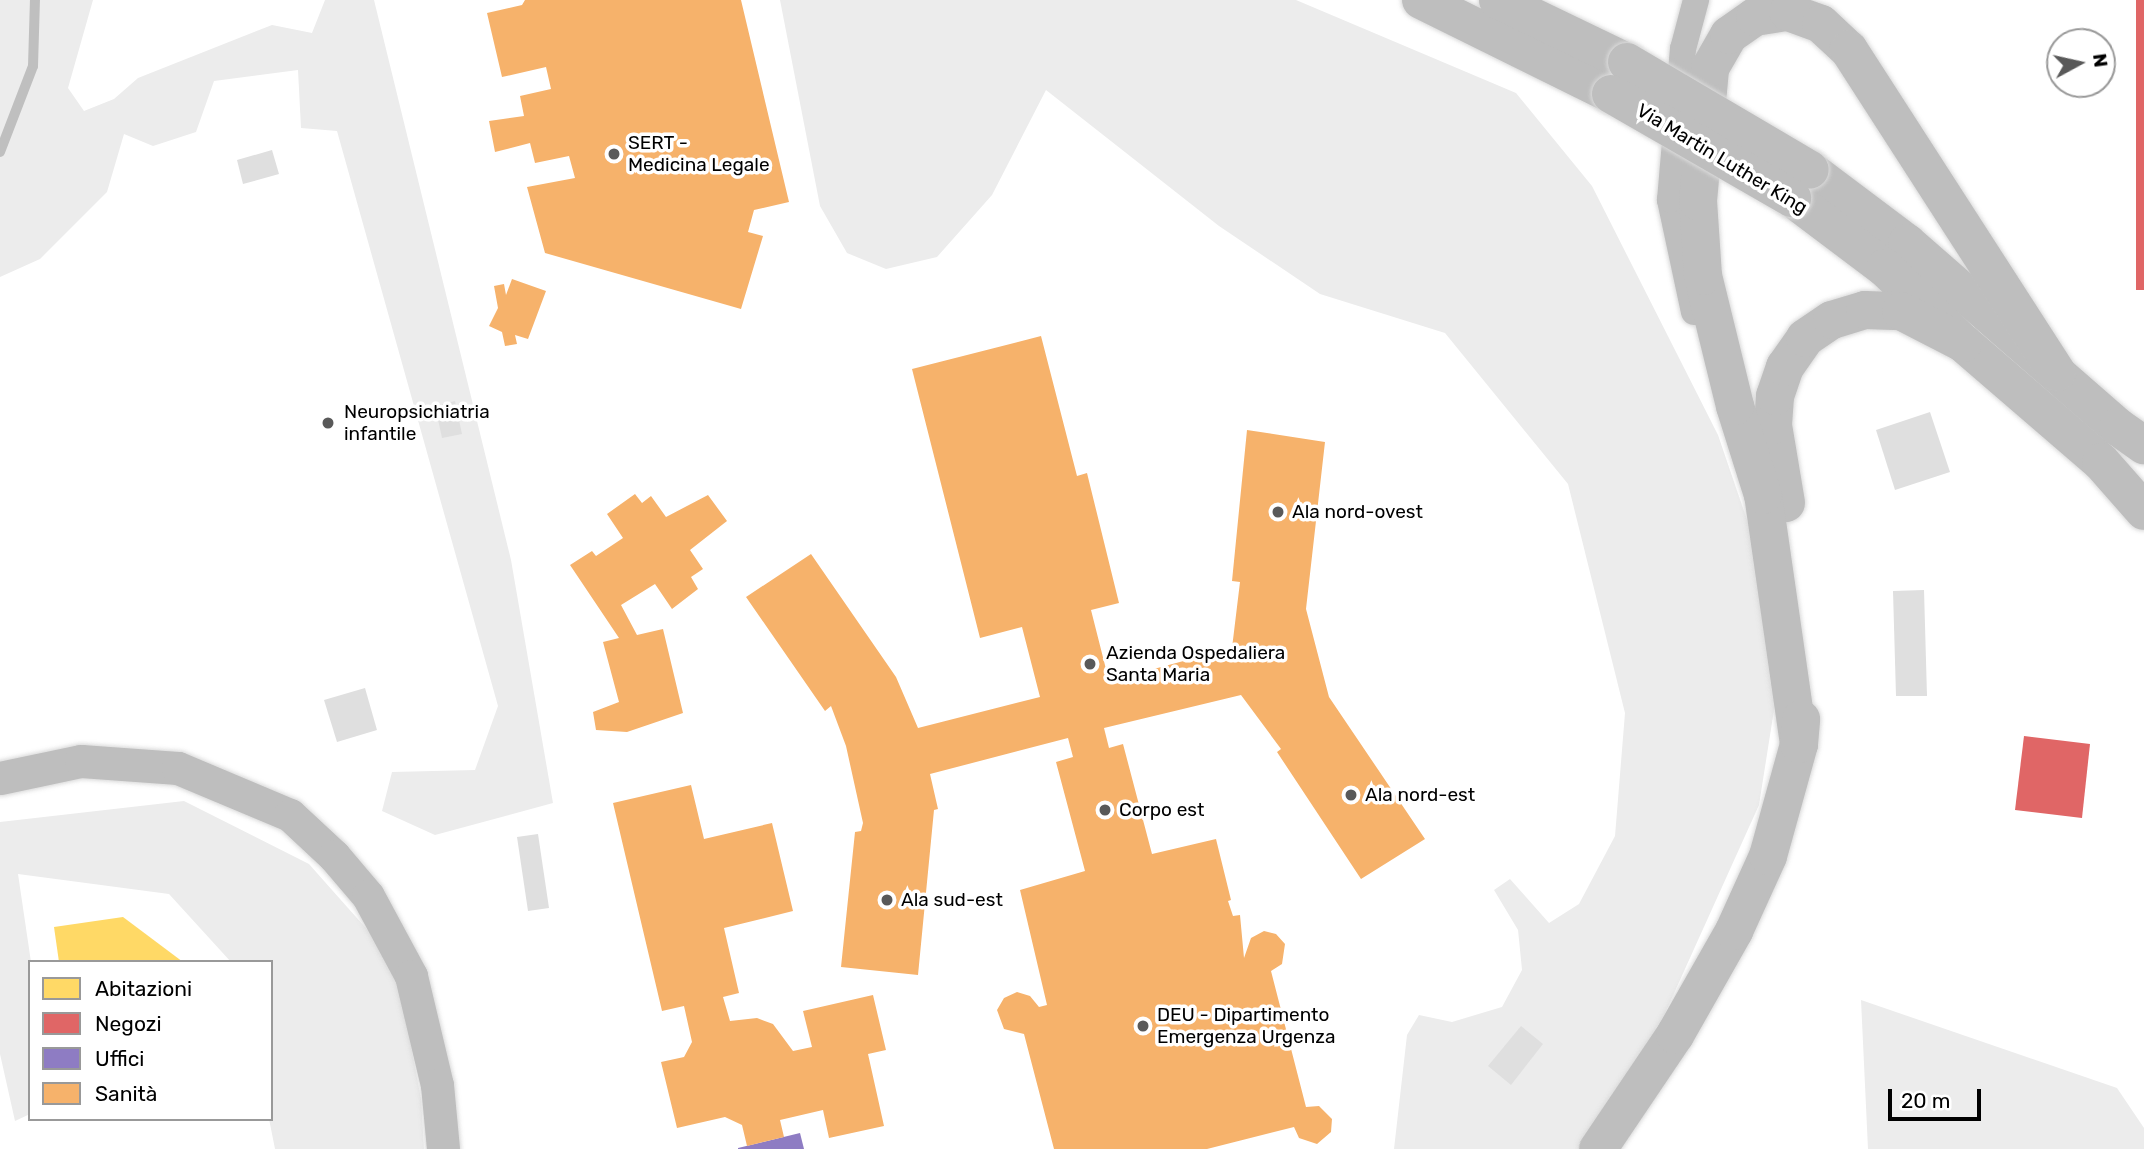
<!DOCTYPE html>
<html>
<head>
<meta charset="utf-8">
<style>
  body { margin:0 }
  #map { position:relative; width:2144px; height:1149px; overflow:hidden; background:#fff; font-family:Rubik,sans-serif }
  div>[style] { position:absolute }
  .green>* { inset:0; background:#ececec }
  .homes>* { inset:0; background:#ffd966 }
  .shops>* { inset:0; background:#e06666 }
  .offices>* { inset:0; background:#8e7cc3 }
  .health>* { inset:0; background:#f6b26b }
  .stream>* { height:10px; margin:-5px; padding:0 5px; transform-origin:5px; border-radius:5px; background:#bfbfbf }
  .building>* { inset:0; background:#dfdfdf }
  .roads { filter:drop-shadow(0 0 2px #dbdbdb) drop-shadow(0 0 2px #dbdbdb) }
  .minor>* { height:26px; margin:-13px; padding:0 13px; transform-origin:13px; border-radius:13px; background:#bebebe }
  .tertiary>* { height:33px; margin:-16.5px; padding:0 16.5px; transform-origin:16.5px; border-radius:16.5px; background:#bebebe }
  .primary>* { height:38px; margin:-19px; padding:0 19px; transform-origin:19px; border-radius:19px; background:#bebebe }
  .bridges { filter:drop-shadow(0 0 2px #dbdbdb) drop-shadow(0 0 2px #dbdbdb) }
  .primary-bridge>* { height:38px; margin:-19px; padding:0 19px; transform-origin:19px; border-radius:19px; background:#bebebe }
  .dots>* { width:19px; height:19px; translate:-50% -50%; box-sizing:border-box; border:4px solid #fff; border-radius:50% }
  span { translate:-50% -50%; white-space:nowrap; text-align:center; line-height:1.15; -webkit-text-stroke:7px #fff; paint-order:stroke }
  .poi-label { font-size:19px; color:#000 }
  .left { translate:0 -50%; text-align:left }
  .street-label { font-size:19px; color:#000 }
  .legend { position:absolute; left:28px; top:960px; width:245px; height:161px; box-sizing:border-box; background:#fff; border:2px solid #999; margin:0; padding:9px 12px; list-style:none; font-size:21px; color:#000 }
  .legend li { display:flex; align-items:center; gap:14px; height:35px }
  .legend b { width:35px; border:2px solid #999 }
  .north { position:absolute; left:2046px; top:28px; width:70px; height:70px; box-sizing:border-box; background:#fff; border:2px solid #999; border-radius:50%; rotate:82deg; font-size:19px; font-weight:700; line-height:28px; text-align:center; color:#000 }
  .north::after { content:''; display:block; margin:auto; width:24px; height:32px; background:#595959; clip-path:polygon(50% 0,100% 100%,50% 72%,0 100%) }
  .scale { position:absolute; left:1888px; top:1089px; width:93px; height:32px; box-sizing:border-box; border:4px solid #000; border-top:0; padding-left:9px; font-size:21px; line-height:24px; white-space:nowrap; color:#000; -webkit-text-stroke:5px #fff; paint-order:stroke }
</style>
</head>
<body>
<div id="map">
  <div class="green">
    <div style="clip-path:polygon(0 0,93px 0,68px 88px,84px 111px,114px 99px,138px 78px,272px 25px,312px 33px,325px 0,374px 0,511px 560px,553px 803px,435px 835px,382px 811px,392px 772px,475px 770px,498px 706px,337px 131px,301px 128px,298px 70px,214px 81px,196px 132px,153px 146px,124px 134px,107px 192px,40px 259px,0 277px)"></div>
    <div style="clip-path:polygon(780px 0,1296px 0,1516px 93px,1592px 186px,1718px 435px,1786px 634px,1759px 805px,1615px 1124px,1598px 1149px,1394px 1149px,1407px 1035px,1419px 1015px,1452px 1022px,1502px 1007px,1522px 970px,1518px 930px,1494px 890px,1510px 879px,1549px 923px,1579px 904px,1615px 836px,1625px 713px,1568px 484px,1445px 333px,1320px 294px,1219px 226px,1046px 90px,992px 195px,937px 257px,886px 269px,847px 253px,820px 206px)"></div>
    <div style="clip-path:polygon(184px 801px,309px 864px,395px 961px,421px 1099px,424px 1149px,275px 1149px,269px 1119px,271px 962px,231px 962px,169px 894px,18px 874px,31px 962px,30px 1114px,15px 1121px,0 1054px,0 822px)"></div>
    <div style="clip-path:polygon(1861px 1000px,2117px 1088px,2144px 1128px,2144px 1149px,1868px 1149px)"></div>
  </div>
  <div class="homes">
    <div style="clip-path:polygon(123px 917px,183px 962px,59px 962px,54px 927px)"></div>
  </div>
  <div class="shops">
    <div style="clip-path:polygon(2136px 0,2144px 0,2144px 290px,2136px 290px)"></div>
    <div style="clip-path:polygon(2024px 736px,2090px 744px,2082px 818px,2015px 810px)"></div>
  </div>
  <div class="offices">
    <div style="clip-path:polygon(800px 1133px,804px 1149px,738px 1149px,738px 1148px)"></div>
  </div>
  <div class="health">
    <div style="clip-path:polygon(525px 0,741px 0,789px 202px,754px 210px,748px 232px,763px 236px,741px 309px,545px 253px,527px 187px,575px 178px,569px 156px,535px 163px,530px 143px,495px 152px,489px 121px,524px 116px,520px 96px,551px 89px,546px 67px,502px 77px,487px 13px,522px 5px)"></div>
    <div style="clip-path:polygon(512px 279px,546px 291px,528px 339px,515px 335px,517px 344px,505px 346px,502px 332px,489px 326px,498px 308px,494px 286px,504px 284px,506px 295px)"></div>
    <div style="clip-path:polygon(1041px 336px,1077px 476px,1087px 473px,1119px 603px,1091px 610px,1109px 681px,1232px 648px,1240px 582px,1232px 581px,1247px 430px,1325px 442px,1306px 609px,1329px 697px,1425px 839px,1361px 879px,1277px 752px,1281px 749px,1241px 695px,1104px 728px,1109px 748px,1123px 744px,1152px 854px,1216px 839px,1231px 900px,1228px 901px,1233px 916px,1240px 915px,1244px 958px,1251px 938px,1264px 931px,1276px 934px,1285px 944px,1282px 964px,1271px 971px,1306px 1107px,1319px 1106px,1332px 1119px,1331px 1132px,1317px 1144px,1299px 1138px,1294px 1127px,1207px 1149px,1054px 1149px,1024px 1034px,1004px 1029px,997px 1010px,1004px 998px,1017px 992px,1030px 996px,1039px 1007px,1047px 1005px,1020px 890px,1085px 871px,1056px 762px,1073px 757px,1068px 738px,930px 774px,938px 809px,934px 810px,918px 975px,841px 967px,855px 832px,861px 831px,863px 823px,846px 746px,831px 706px,825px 711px,746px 597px,811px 554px,896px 677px,918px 728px,1040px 697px,1022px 627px,980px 638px,912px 369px)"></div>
    <div style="clip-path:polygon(635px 494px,642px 503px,651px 496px,666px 517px,708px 495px,727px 521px,690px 550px,703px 569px,691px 577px,698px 589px,672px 609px,655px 584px,621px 605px,637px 635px,663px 629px,683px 713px,627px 732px,596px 730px,593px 712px,619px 702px,603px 642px,619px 638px,570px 565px,592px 551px,596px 556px,623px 538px,607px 514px)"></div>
    <div style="clip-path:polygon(691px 785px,704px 839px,772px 823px,793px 911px,724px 928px,739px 993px,723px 997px,730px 1021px,757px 1018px,773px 1024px,793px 1051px,812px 1047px,803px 1011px,873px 995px,886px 1050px,868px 1054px,884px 1126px,829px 1138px,823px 1110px,780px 1120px,784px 1137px,747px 1146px,742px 1125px,725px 1117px,677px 1128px,661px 1062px,684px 1057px,692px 1042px,684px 1006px,662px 1011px,613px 803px)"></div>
  </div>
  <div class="stream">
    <div style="left:0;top:152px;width:92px;rotate:-69deg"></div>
    <div style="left:33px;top:66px;width:66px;rotate:-88.3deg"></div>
  </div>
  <div class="building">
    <div style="clip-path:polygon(272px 150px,279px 174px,243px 184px,237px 160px)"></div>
    <div style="clip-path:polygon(455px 401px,462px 434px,442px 438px,435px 406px)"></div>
    <div style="clip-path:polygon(1930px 412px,1950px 472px,1895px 490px,1876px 430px)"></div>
    <div style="clip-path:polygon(1924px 590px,1927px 696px,1896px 696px,1893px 591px)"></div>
    <div style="clip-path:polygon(365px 688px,377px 730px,337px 742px,324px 700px)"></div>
    <div style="clip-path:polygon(538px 834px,549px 908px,528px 911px,517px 837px)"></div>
    <div style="clip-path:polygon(1521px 1026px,1543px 1044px,1511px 1085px,1488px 1066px)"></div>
  </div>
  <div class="roads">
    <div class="minor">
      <div style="left:1694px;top:312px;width:115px;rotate:-102.1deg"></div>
      <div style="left:1670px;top:200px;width:152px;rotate:-85.1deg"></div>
      <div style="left:1683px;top:49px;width:51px;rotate:-75.1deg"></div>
    </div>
    <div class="tertiary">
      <div style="left:0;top:778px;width:83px;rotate:-11.9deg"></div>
      <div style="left:81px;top:761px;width:97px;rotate:4.1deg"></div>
      <div style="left:178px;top:768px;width:121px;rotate:22.8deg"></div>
      <div style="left:290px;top:815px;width:60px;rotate:43deg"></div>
      <div style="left:334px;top:856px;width:52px;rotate:49.6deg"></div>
      <div style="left:368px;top:896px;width:91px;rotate:61.7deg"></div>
      <div style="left:411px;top:976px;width:112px;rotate:76.6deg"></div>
      <div style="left:437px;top:1085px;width:64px;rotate:84.6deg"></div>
    </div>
    <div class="primary">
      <div style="left:1421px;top:0;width:212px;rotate:26.3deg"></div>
      <div style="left:1498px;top:0;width:143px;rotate:25.7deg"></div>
      <div style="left:1810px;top:170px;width:121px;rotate:37deg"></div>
      <div style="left:1907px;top:243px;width:280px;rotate:41.1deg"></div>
      <div style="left:2118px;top:427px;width:32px;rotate:35deg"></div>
      <div style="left:1792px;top:198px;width:116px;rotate:37deg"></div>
      <div style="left:1885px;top:268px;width:108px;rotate:43.9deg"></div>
      <div style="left:1963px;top:343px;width:182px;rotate:40.8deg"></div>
      <div style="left:2101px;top:462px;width:65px;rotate:48.7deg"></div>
      <div style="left:1786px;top:503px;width:79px;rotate:-99.5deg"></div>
      <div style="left:1773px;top:425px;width:29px;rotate:-86deg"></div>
      <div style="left:1775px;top:396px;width:31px;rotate:-71deg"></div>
      <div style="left:1785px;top:367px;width:35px;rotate:-55deg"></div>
      <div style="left:1805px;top:338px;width:32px;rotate:-34deg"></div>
      <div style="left:1832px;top:320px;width:34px;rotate:-17deg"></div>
      <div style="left:1865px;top:310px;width:36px;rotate:2deg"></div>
      <div style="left:1901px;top:311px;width:70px;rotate:27.3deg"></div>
      <div style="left:1799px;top:744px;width:252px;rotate:-98.2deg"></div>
      <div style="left:1763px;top:495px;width:93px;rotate:-107.5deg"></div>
      <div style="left:1735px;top:406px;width:134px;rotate:-103.8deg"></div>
      <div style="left:1703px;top:276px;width:75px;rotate:-93.8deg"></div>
      <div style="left:1698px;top:201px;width:134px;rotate:-84.8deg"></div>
      <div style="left:1710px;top:68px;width:38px;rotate:-60deg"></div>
      <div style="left:1729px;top:35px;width:32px;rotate:-35deg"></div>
      <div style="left:1755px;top:17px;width:33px;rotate:-9deg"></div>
      <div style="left:1788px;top:12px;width:35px;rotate:20deg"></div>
      <div style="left:1821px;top:24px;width:38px;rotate:43deg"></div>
      <div style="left:1849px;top:50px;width:384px;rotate:57.2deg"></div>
      <div style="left:1598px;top:1149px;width:138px;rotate:-56deg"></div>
      <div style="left:1675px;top:1035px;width:120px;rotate:-60.4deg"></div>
      <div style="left:1734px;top:931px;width:82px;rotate:-65.6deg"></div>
      <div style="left:1768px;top:856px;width:116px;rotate:-74.5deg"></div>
      <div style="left:1799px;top:744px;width:25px;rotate:-85deg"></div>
    </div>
  </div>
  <div class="bridges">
    <div class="primary-bridge">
      <div style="left:1627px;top:62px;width:212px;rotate:30.5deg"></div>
      <div style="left:1611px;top:94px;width:209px;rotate:29.9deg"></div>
    </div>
  </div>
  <div class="dots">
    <div style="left:614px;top:154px;background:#595959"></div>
    <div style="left:328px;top:423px;background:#595959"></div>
    <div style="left:1278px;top:512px;background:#595959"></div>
    <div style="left:1090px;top:664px;background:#595959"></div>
    <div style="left:1351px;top:795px;background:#595959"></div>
    <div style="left:1105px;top:810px;background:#595959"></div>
    <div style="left:887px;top:900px;background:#595959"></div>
    <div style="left:1143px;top:1026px;background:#595959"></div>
  </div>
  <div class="poi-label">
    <span class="left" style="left:628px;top:154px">SERT -<br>Medicina Legale</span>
    <span class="left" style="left:344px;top:423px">Neuropsichiatria<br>infantile</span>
    <span class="left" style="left:1292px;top:512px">Ala nord-ovest</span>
    <span class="left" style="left:1106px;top:664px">Azienda Ospedaliera<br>Santa Maria</span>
    <span class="left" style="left:1365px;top:795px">Ala nord-est</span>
    <span class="left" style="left:1119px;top:810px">Corpo est</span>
    <span class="left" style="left:901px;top:900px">Ala sud-est</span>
    <span class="left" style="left:1157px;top:1026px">DEU - Dipartimento<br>Emergenza Urgenza</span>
  </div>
  <div class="street-label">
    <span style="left:1722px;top:159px;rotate:31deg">Via Martin Luther King</span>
  </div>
  <ul class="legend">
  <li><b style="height:19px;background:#ffd966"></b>Abitazioni</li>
  <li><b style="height:19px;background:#e06666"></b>Negozi</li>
  <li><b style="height:19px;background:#8e7cc3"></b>Uffici</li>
  <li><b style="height:19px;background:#f6b26b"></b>Sanità</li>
  </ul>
  <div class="north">N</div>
  <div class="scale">20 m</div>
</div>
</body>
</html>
